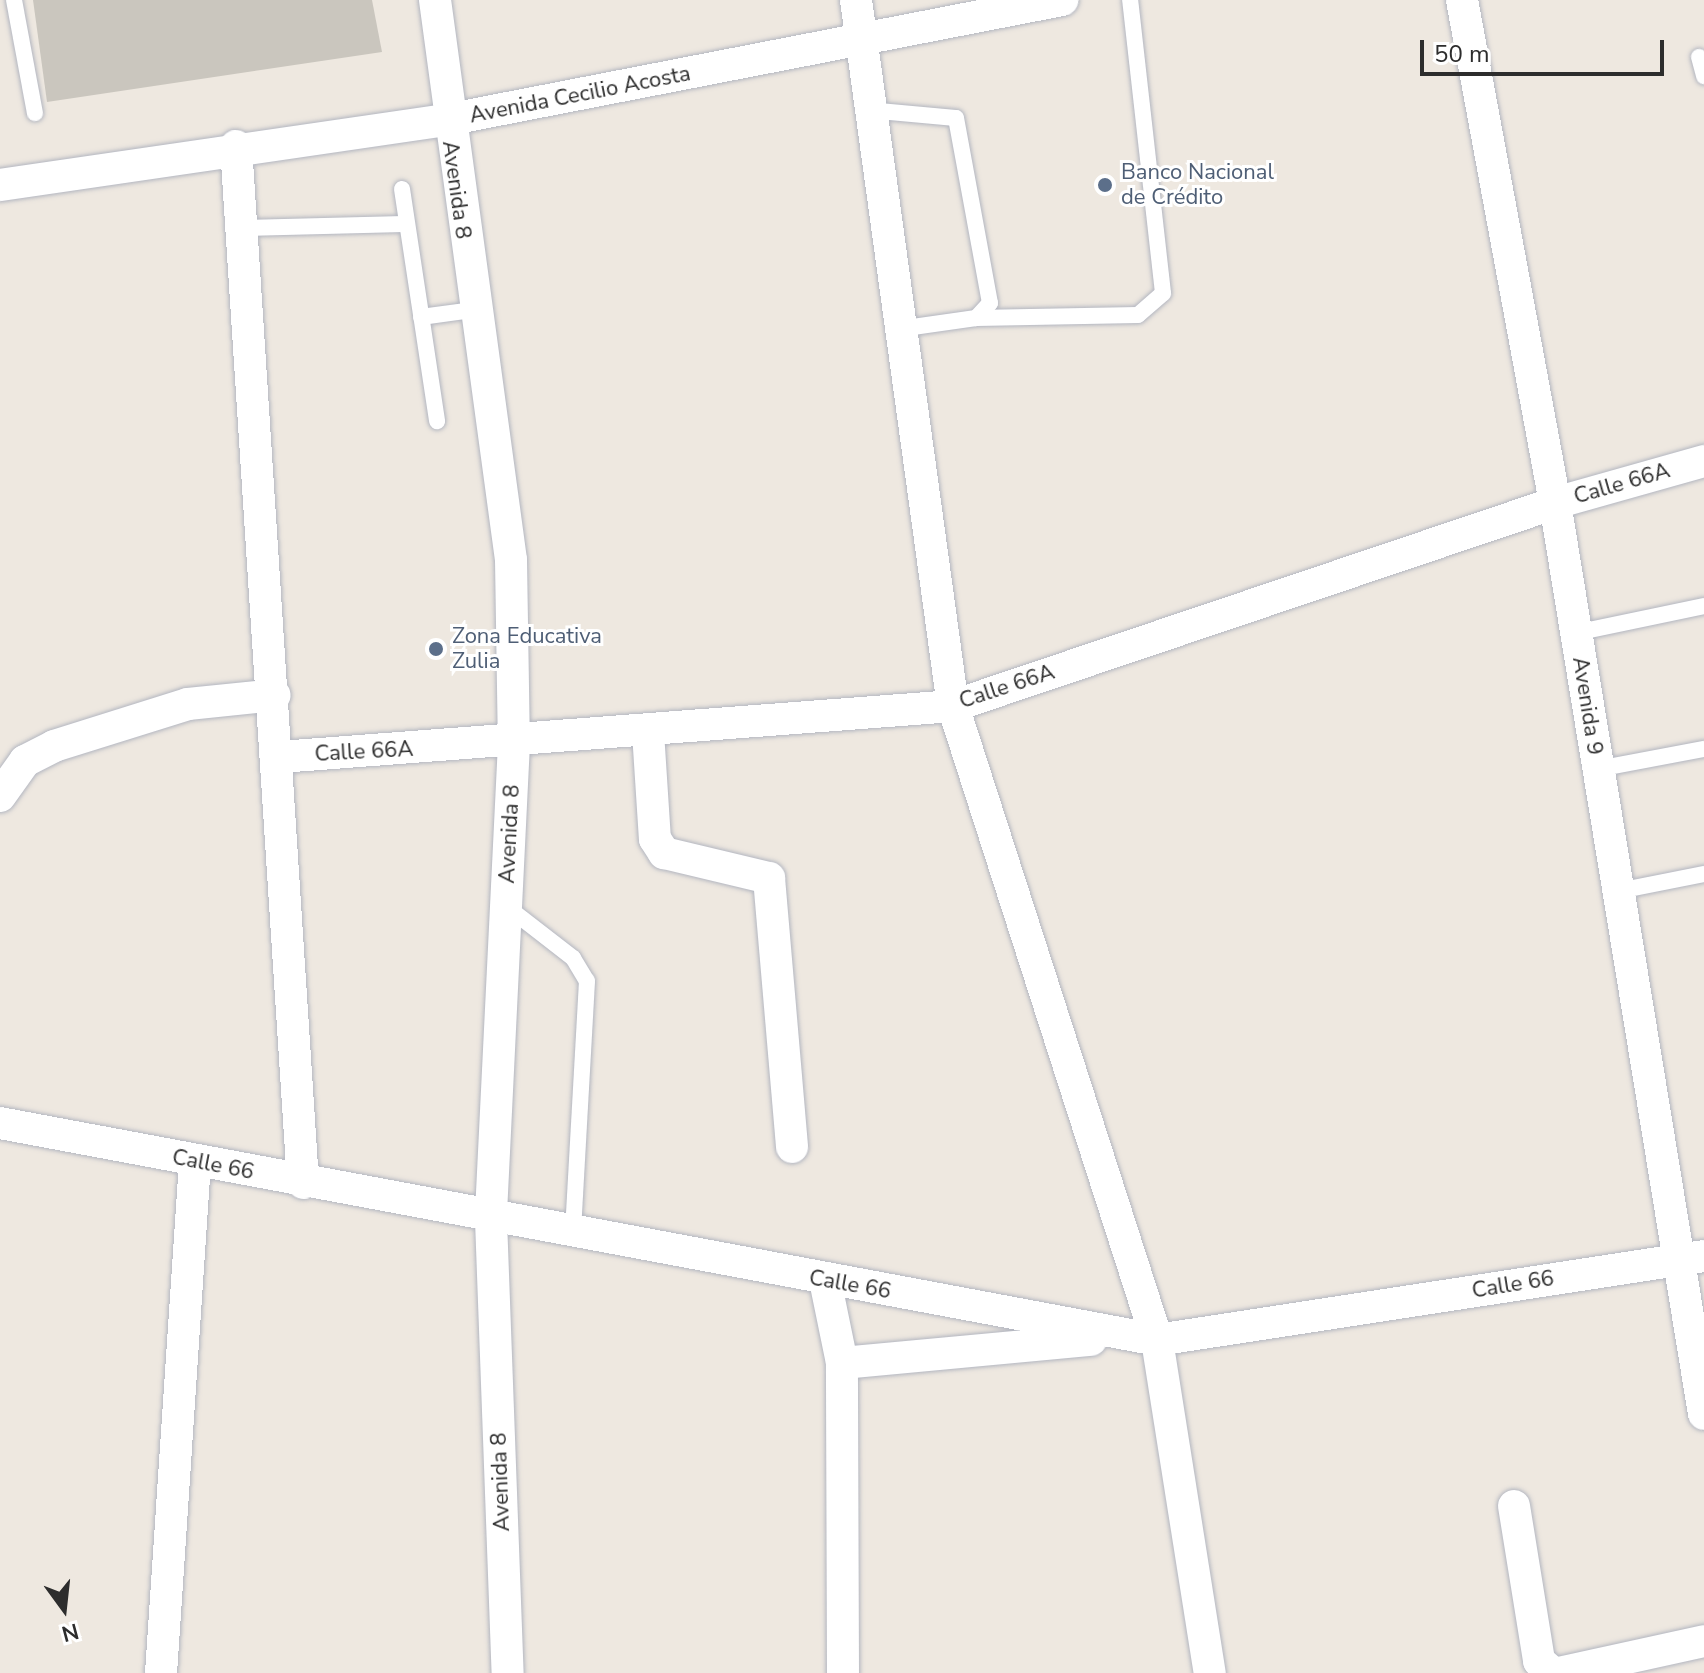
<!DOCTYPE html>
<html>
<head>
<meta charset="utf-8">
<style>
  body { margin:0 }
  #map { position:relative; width:1704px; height:1673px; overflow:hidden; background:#eee8e0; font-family:"Nunito Sans",sans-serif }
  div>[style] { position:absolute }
  .building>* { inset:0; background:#cac6be }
  .roads { filter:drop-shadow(0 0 2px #b3b6c0) drop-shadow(0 0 2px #b3b6c0) }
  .service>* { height:16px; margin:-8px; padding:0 8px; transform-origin:8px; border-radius:8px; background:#fff }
  .minor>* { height:32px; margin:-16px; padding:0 16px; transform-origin:16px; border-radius:16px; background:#fff }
  .dots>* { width:22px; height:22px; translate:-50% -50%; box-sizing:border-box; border:4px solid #fff; border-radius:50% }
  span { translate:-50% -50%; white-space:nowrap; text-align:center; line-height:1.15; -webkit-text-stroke:6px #fff; paint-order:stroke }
  .street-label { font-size:22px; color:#2d2d2d }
  .service-label { font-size:22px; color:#4e5e75 }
  .left { translate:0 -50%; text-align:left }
  .north { position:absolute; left:24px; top:1569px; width:80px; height:80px; -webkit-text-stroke:6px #fff; paint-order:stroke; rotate:165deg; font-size:22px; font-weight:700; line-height:32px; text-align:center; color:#2d2d2d }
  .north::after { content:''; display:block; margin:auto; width:28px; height:36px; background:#2d2d2d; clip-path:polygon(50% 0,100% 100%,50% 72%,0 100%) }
  .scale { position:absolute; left:1420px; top:40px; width:244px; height:36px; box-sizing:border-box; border:4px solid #2d2d2d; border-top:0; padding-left:10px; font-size:24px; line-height:28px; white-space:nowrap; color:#2d2d2d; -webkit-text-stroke:6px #fff; paint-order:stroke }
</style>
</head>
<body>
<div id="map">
  <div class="building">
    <div style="clip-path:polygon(33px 0,372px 0,382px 52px,47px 102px)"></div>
  </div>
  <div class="roads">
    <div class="service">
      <div style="left:14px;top:0;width:115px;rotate:79.5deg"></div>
      <div style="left:1699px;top:57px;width:20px;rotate:75deg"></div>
      <div style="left:868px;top:110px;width:88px;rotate:5.2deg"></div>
      <div style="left:956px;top:118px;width:188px;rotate:79.6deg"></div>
      <div style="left:990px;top:303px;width:21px;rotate:133deg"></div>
      <div style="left:976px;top:318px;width:78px;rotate:171.9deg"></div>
      <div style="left:402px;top:189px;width:235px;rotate:81.4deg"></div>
      <div style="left:242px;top:228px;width:164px;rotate:-1.4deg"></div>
      <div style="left:421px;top:317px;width:51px;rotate:-7.8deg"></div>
      <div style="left:976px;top:318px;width:162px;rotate:-1.1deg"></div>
      <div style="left:1138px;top:315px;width:33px;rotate:-41deg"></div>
      <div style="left:1163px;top:293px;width:295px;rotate:-96.4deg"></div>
      <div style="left:1575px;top:633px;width:132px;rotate:-11.8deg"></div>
      <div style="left:1598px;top:769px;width:108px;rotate:-10.7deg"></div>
      <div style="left:1618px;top:891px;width:88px;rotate:-11.2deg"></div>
      <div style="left:506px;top:906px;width:85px;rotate:37.8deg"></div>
      <div style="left:573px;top:958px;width:27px;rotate:59deg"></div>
      <div style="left:587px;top:981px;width:252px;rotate:93.2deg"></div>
    </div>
    <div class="minor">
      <div style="left:435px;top:0;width:565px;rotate:82.27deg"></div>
      <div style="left:511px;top:560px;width:183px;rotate:89.1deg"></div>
      <div style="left:514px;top:743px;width:478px;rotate:92.8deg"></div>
      <div style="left:491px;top:1220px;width:453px;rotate:87.9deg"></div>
      <div style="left:856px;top:0;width:713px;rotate:82.18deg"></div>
      <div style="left:953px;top:706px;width:666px;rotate:72.16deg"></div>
      <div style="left:1157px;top:1340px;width:337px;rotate:81deg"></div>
      <div style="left:1462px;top:0;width:512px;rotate:79.52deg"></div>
      <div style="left:1555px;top:503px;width:923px;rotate:80.71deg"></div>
      <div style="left:236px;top:146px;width:1039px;rotate:86.3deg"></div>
      <div style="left:0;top:185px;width:451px;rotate:-8.3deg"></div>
      <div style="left:446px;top:120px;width:628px;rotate:-11.02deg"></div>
      <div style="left:648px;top:732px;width:107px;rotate:86.3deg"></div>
      <div style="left:655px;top:839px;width:17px;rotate:57deg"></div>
      <div style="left:664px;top:853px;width:108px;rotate:13.4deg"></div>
      <div style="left:769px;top:878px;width:270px;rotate:85.1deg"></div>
      <div style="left:280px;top:757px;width:675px;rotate:-4.33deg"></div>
      <div style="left:953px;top:706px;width:635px;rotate:-18.63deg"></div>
      <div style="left:1555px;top:503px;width:155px;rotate:-15.7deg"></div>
      <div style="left:0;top:796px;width:43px;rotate:-54.5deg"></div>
      <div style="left:25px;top:761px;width:33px;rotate:-27deg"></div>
      <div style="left:54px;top:746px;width:140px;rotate:-17.4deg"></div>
      <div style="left:188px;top:704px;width:87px;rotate:-5.9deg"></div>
      <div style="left:0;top:1123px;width:1177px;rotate:10.62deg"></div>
      <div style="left:1157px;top:1340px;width:553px;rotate:-8.73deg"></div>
      <div style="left:825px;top:1280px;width:85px;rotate:78.4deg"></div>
      <div style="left:1514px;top:1506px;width:157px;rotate:80.8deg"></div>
      <div style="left:1539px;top:1661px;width:18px;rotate:41deg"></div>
      <div style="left:161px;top:1673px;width:512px;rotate:-86.19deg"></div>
      <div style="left:843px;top:1673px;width:310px;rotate:-90.2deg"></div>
      <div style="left:842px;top:1363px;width:250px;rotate:-5.3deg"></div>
      <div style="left:1559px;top:1673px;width:148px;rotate:-12.4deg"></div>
    </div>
  </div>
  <div class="dots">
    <div style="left:1105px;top:185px;background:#5c6f8a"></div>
    <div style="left:436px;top:649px;background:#5c6f8a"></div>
  </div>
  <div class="street-label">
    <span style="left:580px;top:95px;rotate:-11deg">Avenida Cecilio Acosta</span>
    <span style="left:456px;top:190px;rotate:82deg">Avenida 8</span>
    <span style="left:1622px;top:484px;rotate:-16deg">Calle 66A</span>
    <span style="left:1007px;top:687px;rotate:-18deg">Calle 66A</span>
    <span style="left:1587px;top:706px;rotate:81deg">Avenida 9</span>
    <span style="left:364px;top:752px;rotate:-3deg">Calle 66A</span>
    <span style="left:510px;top:834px;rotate:-87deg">Avenida 8</span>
    <span style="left:213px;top:1165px;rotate:11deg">Calle 66</span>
    <span style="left:850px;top:1285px;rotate:10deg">Calle 66</span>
    <span style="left:1513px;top:1285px;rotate:-9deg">Calle 66</span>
    <span style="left:501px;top:1482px;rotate:-92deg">Avenida 8</span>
  </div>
  <div class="service-label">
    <span class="left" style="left:1121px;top:185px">Banco Nacional<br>de Crédito</span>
    <span class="left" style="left:452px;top:649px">Zona Educativa<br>Zulia</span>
  </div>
  <div class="north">N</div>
  <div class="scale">50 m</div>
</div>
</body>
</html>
